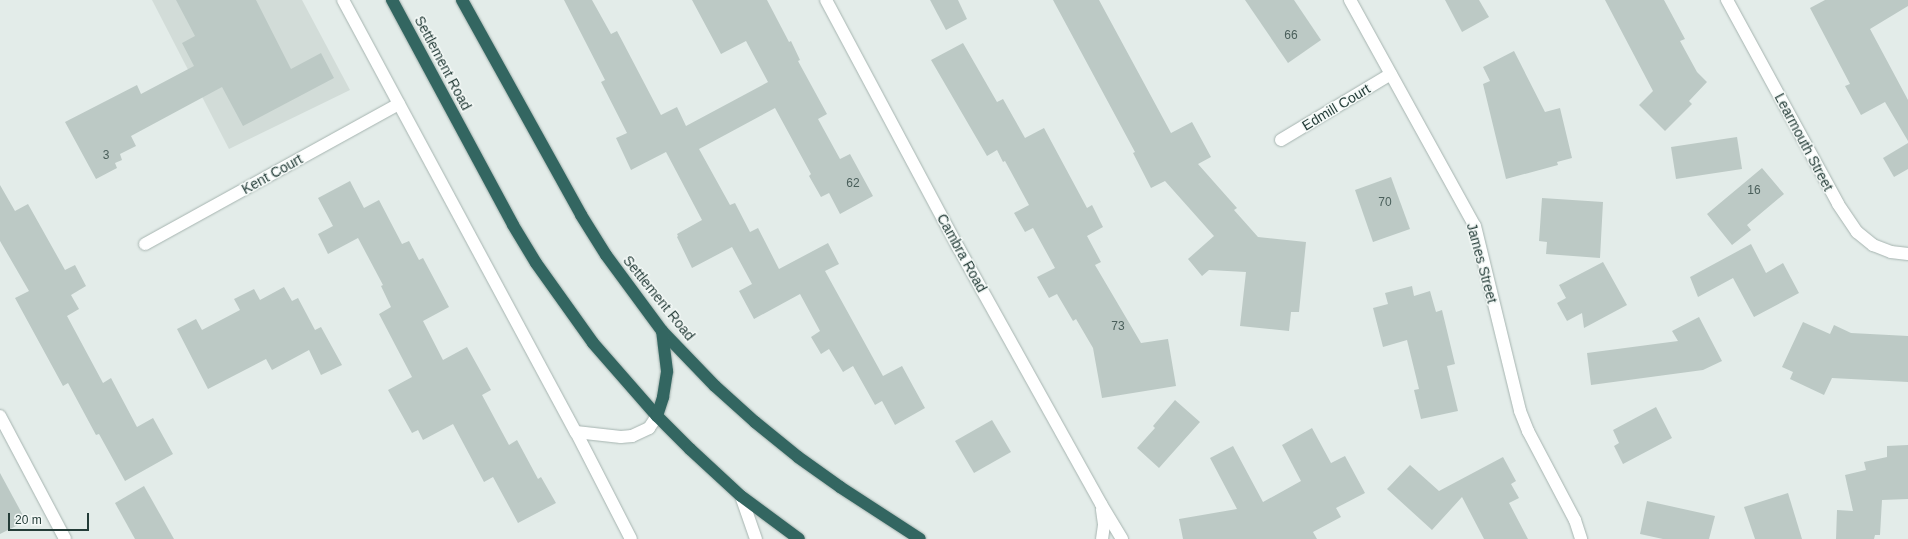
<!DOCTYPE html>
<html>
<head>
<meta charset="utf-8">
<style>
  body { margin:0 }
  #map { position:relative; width:1908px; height:539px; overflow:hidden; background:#e3ece9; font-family:Arial,sans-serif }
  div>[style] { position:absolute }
  .built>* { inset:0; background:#d2dcd8 }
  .building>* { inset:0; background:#bcc9c5 }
  .roads { filter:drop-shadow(0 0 1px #a6b4b0) drop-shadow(0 0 1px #a6b4b0) }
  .street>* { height:12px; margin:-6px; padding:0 6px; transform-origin:6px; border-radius:6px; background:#fff }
  .secondary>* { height:12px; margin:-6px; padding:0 6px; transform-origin:6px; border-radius:6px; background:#fff }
  .highway>* { height:12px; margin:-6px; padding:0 6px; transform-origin:6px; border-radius:6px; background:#336661 }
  span { translate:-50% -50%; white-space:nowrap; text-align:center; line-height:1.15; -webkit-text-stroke:3px #f4f9f7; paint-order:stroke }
  .number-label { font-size:12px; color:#4a5f5b }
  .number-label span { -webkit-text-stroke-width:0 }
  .street-label { font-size:14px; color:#243c38 }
  .scale { position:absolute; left:8px; top:513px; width:81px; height:18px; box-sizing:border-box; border:2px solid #243c38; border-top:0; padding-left:5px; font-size:12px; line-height:14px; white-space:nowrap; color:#243c38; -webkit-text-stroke:3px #f4f9f7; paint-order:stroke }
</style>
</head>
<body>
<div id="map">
  <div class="built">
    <div style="clip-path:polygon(152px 0,302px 0,350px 90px,229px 149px)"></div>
  </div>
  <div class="building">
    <div style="clip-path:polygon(176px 0,256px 0,291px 69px,321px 53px,334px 78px,243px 126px,222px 87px,131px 136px,136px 146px,120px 154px,122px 160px,115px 163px,117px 168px,96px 179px,65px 122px,137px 85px,141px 94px,194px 66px,182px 43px,195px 36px)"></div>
    <div style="clip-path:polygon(564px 0,592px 0,611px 34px,617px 31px,661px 115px,677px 107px,686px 126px,768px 82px,746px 41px,721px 54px,692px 0,767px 0,789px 42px,791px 41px,800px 60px,798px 61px,827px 114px,818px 119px,840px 159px,850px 154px,873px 196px,840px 214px,829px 193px,821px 197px,809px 176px,811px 174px,775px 108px,699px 149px,730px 205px,735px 203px,750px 232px,758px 228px,779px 269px,828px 243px,839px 264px,825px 271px,883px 376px,902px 366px,925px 408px,895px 425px,882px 401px,875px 405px,853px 366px,843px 372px,829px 349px,821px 354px,811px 337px,820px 331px,800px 294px,754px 319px,739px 291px,752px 284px,732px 247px,692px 268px,677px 237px,678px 236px,677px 234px,702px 220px,666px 152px,631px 170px,616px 138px,627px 133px,601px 82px,605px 80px)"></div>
    <div style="clip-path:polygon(930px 0,958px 0,967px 19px,946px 30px)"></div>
    <div style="clip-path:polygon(1053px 0,1099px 0,1171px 133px,1192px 122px,1211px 157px,1198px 164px,1237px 208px,1234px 210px,1258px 237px,1306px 242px,1299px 312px,1291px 312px,1289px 331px,1240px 326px,1246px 272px,1209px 270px,1202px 276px,1188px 259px,1214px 236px,1165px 181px,1151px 188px,1133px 153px,1135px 152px)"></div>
    <div style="clip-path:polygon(1245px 0,1294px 0,1321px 40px,1288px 63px)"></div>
    <div style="clip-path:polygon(1445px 0,1479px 0,1489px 17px,1462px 32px)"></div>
    <div style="clip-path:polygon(1605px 0,1664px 0,1685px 39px,1680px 41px,1697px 72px,1707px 82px,1689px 101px,1692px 104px,1665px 131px,1639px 105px,1653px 91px)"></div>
    <div style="clip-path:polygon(1825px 0,1908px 0,1908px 6px,1870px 29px,1908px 100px,1908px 141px,1885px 102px,1861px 115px,1845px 86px,1850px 84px,1810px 8px)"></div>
    <div style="clip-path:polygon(963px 43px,997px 102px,1003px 99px,1025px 138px,1044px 128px,1087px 208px,1092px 205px,1103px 227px,1087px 236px,1101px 262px,1095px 265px,1141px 343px,1168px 339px,1176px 386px,1102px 398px,1093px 348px,1076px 319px,1073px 321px,1057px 294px,1049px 298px,1037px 277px,1055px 268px,1033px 228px,1025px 232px,1014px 213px,1029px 205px,1005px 161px,1003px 162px,997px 150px,987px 156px,931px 60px)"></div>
    <div style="clip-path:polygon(1514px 51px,1545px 112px,1560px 108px,1572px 158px,1557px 162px,1558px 165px,1506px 179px,1483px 84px,1490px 81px,1483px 67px)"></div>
    <div style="clip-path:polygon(1737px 137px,1742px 169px,1676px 179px,1671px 147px)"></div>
    <div style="clip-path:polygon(1908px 143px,1908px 169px,1894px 177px,1883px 158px)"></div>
    <div style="clip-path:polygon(1762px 168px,1784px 194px,1747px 225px,1751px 230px,1732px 245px,1707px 214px)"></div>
    <div style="clip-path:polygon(1391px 177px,1410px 229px,1373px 242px,1355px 190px)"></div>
    <div style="clip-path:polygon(350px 181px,364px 208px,379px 200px,402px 244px,409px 241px,419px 260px,423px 258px,449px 307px,423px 321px,443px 360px,467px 347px,491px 390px,482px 395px,509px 445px,517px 440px,538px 479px,541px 477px,556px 503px,518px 523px,493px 477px,484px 482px,453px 424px,423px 440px,418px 430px,412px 433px,388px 390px,412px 377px,379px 314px,391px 307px,381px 286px,383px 285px,358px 238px,328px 254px,318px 234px,333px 226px,318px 198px)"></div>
    <div style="clip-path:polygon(0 185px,15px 211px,28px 204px,65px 270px,75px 265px,86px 286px,71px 295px,79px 309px,67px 316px,103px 383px,111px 378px,137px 427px,153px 418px,173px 454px,125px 481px,99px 434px,96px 435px,68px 383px,63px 386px,15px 298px,29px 291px,0 241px)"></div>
    <div style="clip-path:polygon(1542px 198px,1603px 202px,1600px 258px,1546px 254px,1547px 242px,1539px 241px)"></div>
    <div style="clip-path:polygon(1751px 244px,1766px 273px,1783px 263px,1799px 293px,1754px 317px,1733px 278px,1698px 297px,1690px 277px)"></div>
    <div style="clip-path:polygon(1603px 262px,1627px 305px,1584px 328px,1582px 313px,1567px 321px,1557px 303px,1566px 298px,1559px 285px)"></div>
    <div style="clip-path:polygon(1412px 286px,1414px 296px,1430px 291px,1436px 312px,1442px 310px,1455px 364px,1447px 366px,1458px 411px,1421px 419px,1414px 390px,1419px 389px,1407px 340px,1383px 347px,1373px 308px,1388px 304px,1385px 293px)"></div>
    <div style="clip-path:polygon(284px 287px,292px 301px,298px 298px,315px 330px,321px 327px,342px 365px,321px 375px,309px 350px,272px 370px,266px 359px,208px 389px,177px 329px,196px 319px,202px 330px,240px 310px,234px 299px,254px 289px,260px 300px)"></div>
    <div style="clip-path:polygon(1699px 317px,1722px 361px,1703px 370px,1591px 385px,1587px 353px,1678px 341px,1672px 331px)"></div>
    <div style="clip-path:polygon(1803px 322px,1830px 334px,1834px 325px,1851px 333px,1908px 336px,1908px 382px,1832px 378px,1824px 395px,1790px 379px,1793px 372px,1782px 367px)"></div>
    <div style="clip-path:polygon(1175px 400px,1200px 422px,1159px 468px,1137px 448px,1155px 428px,1153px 426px)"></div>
    <div style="clip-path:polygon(1656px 407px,1672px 438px,1623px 464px,1614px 446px,1619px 443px,1613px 430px)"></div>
    <div style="clip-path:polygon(992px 420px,1011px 452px,974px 473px,955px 441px)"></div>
    <div style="clip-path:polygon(1312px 428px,1331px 463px,1345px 456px,1365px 493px,1336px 508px,1341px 517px,1313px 532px,1317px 539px,1183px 539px,1179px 519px,1237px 509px,1210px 458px,1233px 446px,1263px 502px,1301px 481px,1282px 445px)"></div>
    <div style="clip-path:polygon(1908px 445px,1908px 499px,1882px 500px,1880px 535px,1875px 535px,1874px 539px,1836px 539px,1837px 510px,1853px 511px,1845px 475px,1866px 470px,1864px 462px,1887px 457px,1887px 446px)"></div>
    <div style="clip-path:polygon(1503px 457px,1516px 481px,1511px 484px,1519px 498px,1509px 503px,1528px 539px,1484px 539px,1462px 497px,1432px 530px,1387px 489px,1410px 465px,1439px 491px)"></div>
    <div style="clip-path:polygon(0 473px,26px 521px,0 534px)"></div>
    <div style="clip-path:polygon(144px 486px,174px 539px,135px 539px,115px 503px)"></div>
    <div style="clip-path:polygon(1788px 493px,1802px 539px,1755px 539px,1744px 507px)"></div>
    <div style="clip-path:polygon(1647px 501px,1715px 516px,1709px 539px,1663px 539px,1640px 534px)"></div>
  </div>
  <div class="roads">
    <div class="street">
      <div style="left:343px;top:0;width:491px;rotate:61.7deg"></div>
      <div style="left:576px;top:432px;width:120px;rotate:62.8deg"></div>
      <div style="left:826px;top:0;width:280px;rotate:61.9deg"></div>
      <div style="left:958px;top:247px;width:294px;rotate:60.9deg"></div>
      <div style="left:1101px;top:504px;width:41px;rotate:59deg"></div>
      <div style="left:1350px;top:0;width:258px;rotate:61.1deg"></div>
      <div style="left:1475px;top:226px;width:190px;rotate:76.3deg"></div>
      <div style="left:1520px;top:411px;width:22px;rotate:68deg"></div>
      <div style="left:1528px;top:431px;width:101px;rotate:62.2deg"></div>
      <div style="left:1575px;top:520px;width:20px;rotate:72deg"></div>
      <div style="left:1727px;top:0;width:232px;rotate:61.4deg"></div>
      <div style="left:1838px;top:204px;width:34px;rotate:56deg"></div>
      <div style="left:1857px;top:232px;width:21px;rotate:39deg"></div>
      <div style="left:1873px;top:245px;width:19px;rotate:21deg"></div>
      <div style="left:1891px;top:252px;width:17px;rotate:7deg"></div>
      <div style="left:1281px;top:140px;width:128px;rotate:-31deg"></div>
      <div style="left:145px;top:244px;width:290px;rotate:-28.9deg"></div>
      <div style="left:0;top:416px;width:139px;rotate:62.1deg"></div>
      <div style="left:576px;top:432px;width:45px;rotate:6.3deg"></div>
      <div style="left:621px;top:437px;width:11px;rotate:-5deg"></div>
      <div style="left:632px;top:436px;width:19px;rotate:-25deg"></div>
      <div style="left:649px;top:428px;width:14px;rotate:-56deg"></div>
      <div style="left:1102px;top:510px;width:15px;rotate:82deg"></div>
      <div style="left:1104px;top:525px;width:14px;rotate:98deg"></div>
    </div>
    <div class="secondary">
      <div style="left:741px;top:496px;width:46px;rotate:70.8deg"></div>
    </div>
    <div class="highway">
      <div style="left:392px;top:0;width:255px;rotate:61.7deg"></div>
      <div style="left:513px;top:225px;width:44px;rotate:58.8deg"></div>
      <div style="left:536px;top:263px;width:98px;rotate:54.5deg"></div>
      <div style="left:593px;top:343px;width:97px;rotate:48.8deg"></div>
      <div style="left:657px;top:416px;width:47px;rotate:45deg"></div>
      <div style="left:690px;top:449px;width:69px;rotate:42.7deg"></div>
      <div style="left:741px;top:496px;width:72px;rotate:36.6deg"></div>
      <div style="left:462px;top:0;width:246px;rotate:61deg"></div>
      <div style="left:581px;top:215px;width:47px;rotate:58deg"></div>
      <div style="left:606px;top:255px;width:94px;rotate:53.6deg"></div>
      <div style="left:662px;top:331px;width:76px;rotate:46.1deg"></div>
      <div style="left:715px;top:386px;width:54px;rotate:42deg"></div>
      <div style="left:755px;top:422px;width:55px;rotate:39.1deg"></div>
      <div style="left:798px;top:457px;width:52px;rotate:35.5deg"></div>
      <div style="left:840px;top:487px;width:95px;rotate:33deg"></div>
      <div style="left:657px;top:416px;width:20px;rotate:-72deg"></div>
      <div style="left:663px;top:397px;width:26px;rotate:-81deg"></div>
      <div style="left:667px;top:371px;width:40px;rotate:-97.1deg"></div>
    </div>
  </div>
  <div class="number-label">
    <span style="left:1291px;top:36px">66</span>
    <span style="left:106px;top:156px">3</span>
    <span style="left:853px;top:184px">62</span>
    <span style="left:1754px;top:191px">16</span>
    <span style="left:1385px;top:203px">70</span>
    <span style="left:1118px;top:327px">73</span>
  </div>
  <div class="street-label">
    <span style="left:443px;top:63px;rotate:62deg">Settlement Road</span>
    <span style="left:1336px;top:107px;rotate:-31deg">Edmill Court</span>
    <span style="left:1804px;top:142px;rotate:62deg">Learmouth Street</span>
    <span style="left:272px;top:174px;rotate:-29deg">Kent Court</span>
    <span style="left:962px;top:253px;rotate:61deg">Cambra Road</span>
    <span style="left:1482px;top:263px;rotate:75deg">James Street</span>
    <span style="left:659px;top:298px;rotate:51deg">Settlement Road</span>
  </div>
  <div class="scale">20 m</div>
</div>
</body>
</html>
